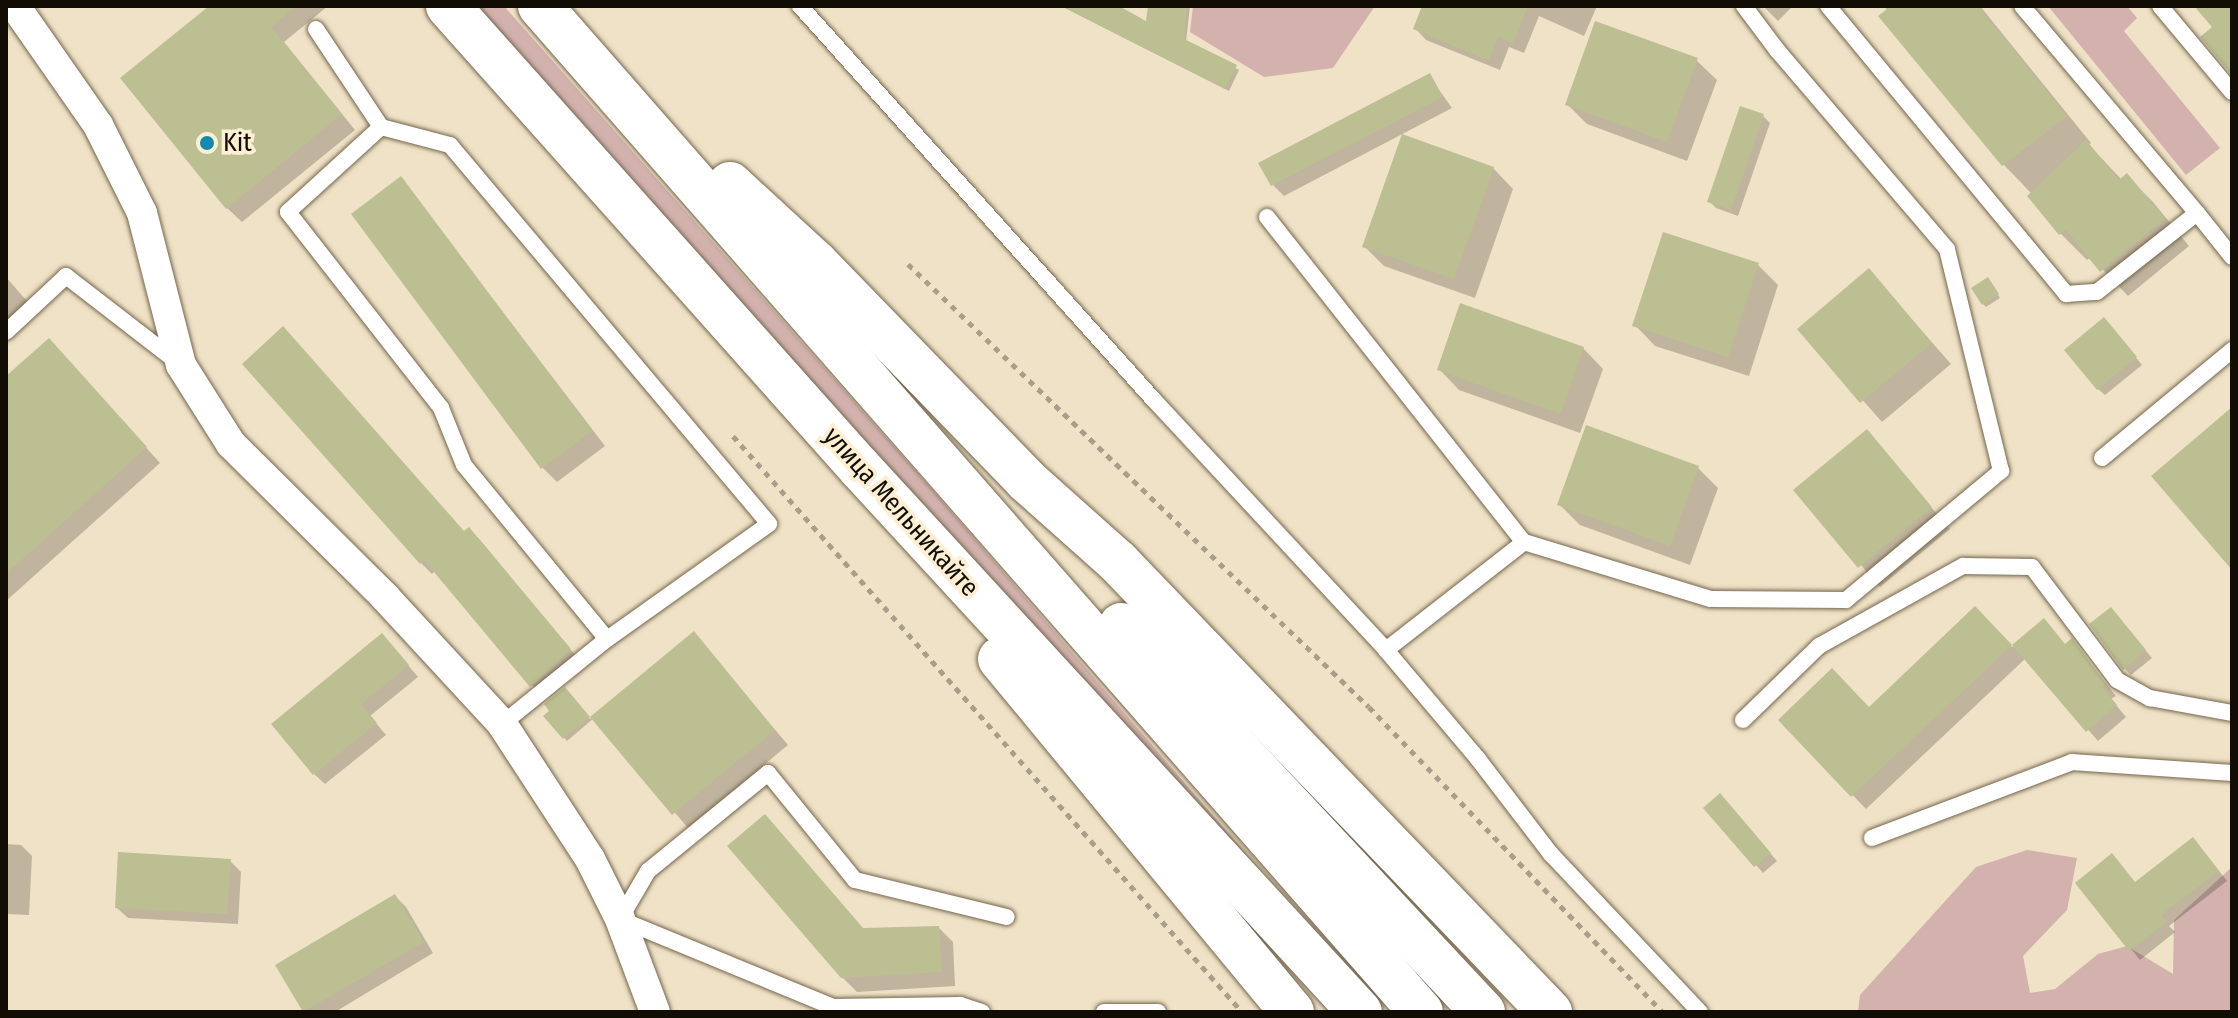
<!DOCTYPE html>
<html>
<head>
<meta charset="utf-8">
<style>
  body { margin:0 }
  #map { position:relative; width:2238px; height:1018px; overflow:hidden; background:#f0e2c6; font-family:"Fira Sans Condensed",sans-serif }
  div>[style] { position:absolute }
  .green>* { inset:0; background:#d3b2ae }
  .shadow>* { inset:0; background:#0003 }
  .building>* { inset:0; background:#bbbf92 }
  .path>* { height:5px; margin-top:-2.5px; transform-origin:0; background:repeating-linear-gradient(90deg,#a99e89 0 6px,transparent 0 12px) }
  .roads { filter:drop-shadow(0 0 2px #73664e) drop-shadow(0 0 2px #73664e) }
  .service>* { height:16px; margin:-8px; padding:0 8px; transform-origin:8px; border-radius:8px; background:#fff }
  .minor>* { height:30px; margin:-15px; padding:0 15px; transform-origin:15px; border-radius:15px; background:#fff }
  .secondary>* { height:44px; margin:-22px; padding:0 22px; transform-origin:22px; border-radius:22px; background:#fff }
  .dots>* { width:22px; height:22px; translate:-50% -50%; box-sizing:border-box; border:4px solid #feefd3; border-radius:50% }
  span { translate:-50% -50%; white-space:nowrap; text-align:center; line-height:1.15; -webkit-text-stroke:7px #feefd3; paint-order:stroke }
  .poi-label { font-size:26px; color:#110c04 }
  .left { translate:0 -50%; text-align:left }
  .street-label { font-size:26px; color:#110c04 }
  .frame { position:absolute; inset:0; border:8px solid #110c04; pointer-events:none }
</style>
</head>
<body>
<div id="map">
  <div class="green">
    <div style="clip-path:polygon(478px 6px,504px 6px,935px 493px,1271px 883px,810px 385px)"></div>
    <div style="clip-path:polygon(1193px 6px,1375px 6px,1333px 68px,1264px 77px,1190px 32px)"></div>
    <div style="clip-path:polygon(2048px 6px,2127px 6px,2137px 18px,2124px 31px,2220px 148px,2186px 175px)"></div>
    <div style="clip-path:polygon(2027px 850px,2077px 858px,2067px 910px,2023px 956px,2030px 993px,2055px 989px,2098px 954px,2127px 946px,2173px 974px,2174px 920px,2232px 867px,2232px 1012px,1858px 1012px,1860px 995px,1976px 867px)"></div>
  </div>
  <div class="shadow">
    <div style="clip-path:polygon(212px 6px,328px 6px,284px 42px,355px 130px,242px 222px,227px 208px)"></div>
    <div style="clip-path:polygon(1061px 6px,1114px 6px,1148px 24px,1150px 6px,1190px 6px,1186px 42px,1239px 70px,1229px 91px)"></div>
    <div style="clip-path:polygon(1425px 6px,1597px 6px,1584px 36px,1539px 16px,1524px 53px,1509px 47px,1500px 70px,1426px 40px,1416px 29px)"></div>
    <div style="clip-path:polygon(1763px 6px,1793px 6px,1778px 21px)"></div>
    <div style="clip-path:polygon(1884px 6px,1980px 6px,2091px 143px,2089px 145px,2122px 180px,2127px 176px,2153px 202px,2189px 246px,2128px 296px,2091px 257px,2087px 260px,2061px 234px,2032px 194px,2004px 165px,1881px 16px,1888px 11px)"></div>
    <div style="clip-path:polygon(1696px 60px,1717px 80px,1687px 161px,1587px 124px,1567px 104px)"></div>
    <div style="clip-path:polygon(1429px 76px,1452px 108px,1284px 196px,1273px 185px)"></div>
    <div style="clip-path:polygon(1763px 116px,1770px 123px,1738px 216px,1716px 208px,1709px 201px)"></div>
    <div style="clip-path:polygon(1493px 168px,1513px 189px,1475px 298px,1384px 266px,1364px 246px)"></div>
    <div style="clip-path:polygon(401px 179px,605px 446px,557px 482px,543px 468px)"></div>
    <div style="clip-path:polygon(1758px 265px,1778px 285px,1749px 376px,1655px 346px,1635px 325px)"></div>
    <div style="clip-path:polygon(1869px 271px,1951px 364px,1882px 422px,1800px 329px)"></div>
    <div style="clip-path:polygon(6px 277px,32px 307px,6px 330px)"></div>
    <div style="clip-path:polygon(1991px 283px,2000px 298px,1986px 307px,1983px 304px)"></div>
    <div style="clip-path:polygon(2111px 327px,2142px 365px,2105px 395px,2098px 389px)"></div>
    <div style="clip-path:polygon(294px 340px,465px 533px,469px 529px,480px 540px,580px 661px,542px 697px,436px 570px,432px 574px,421px 563px)"></div>
    <div style="clip-path:polygon(1583px 348px,1603px 369px,1580px 433px,1459px 390px,1439px 369px)"></div>
    <div style="clip-path:polygon(63px 355px,160px 463px,6px 601px,6px 379px)"></div>
    <div style="clip-path:polygon(1866px 432px,1950px 529px,1880px 587px,1796px 490px)"></div>
    <div style="clip-path:polygon(1698px 468px,1718px 488px,1690px 565px,1580px 525px,1559px 504px)"></div>
    <div style="clip-path:polygon(1975px 609px,2012px 647px,2043px 621px,2066px 646px,2072px 641px,2116px 696px,2111px 699px,2126px 717px,2098px 741px,2026px 658px,1866px 809px,1781px 720px,1869px 709px)"></div>
    <div style="clip-path:polygon(2117px 616px,2152px 658px,2131px 675px,2124px 668px)"></div>
    <div style="clip-path:polygon(694px 634px,788px 745px,688px 828px,594px 718px,567px 741px,546px 716px,565px 690px,590px 719px)"></div>
    <div style="clip-path:polygon(393px 647px,418px 677px,370px 716px,386px 735px,325px 784px,314px 774px)"></div>
    <div style="clip-path:polygon(1727px 803px,1777px 861px,1763px 873px,1706px 808px)"></div>
    <div style="clip-path:polygon(6px 844px,21px 845px,32px 856px,29px 915px,6px 914px)"></div>
    <div style="clip-path:polygon(2202px 849px,2227px 881px,2169px 926px,2175px 932px,2140px 960px,2078px 884px,2136px 884px)"></div>
    <div style="clip-path:polygon(230px 861px,241px 872px,238px 924px,128px 918px,117px 908px)"></div>
    <div style="clip-path:polygon(395px 896px,406px 907px,433px 953px,335px 1012px,306px 1012px,278px 966px)"></div>
    <div style="clip-path:polygon(939px 928px,953px 942px,955px 986px,857px 992px,842px 977px,864px 930px)"></div>
  </div>
  <div class="building">
    <div style="clip-path:polygon(209px 6px,296px 6px,271px 27px,342px 114px,226px 209px,120px 78px)"></div>
    <div style="clip-path:polygon(1061px 6px,1119px 6px,1146px 21px,1148px 6px,1187px 6px,1184px 39px,1237px 65px,1225px 89px)"></div>
    <div style="clip-path:polygon(1422px 6px,1528px 6px,1513px 43px,1498px 37px,1489px 61px,1413px 29px)"></div>
    <div style="clip-path:polygon(1891px 6px,1978px 6px,2067px 116px,2002px 166px,1878px 16px)"></div>
    <div style="clip-path:polygon(2194px 6px,2232px 6px,2232px 75px,2200px 37px,2212px 27px)"></div>
    <div style="clip-path:polygon(1595px 21px,1698px 58px,1667px 142px,1565px 105px)"></div>
    <div style="clip-path:polygon(1430px 73px,1443px 97px,1271px 186px,1258px 163px)"></div>
    <div style="clip-path:polygon(1740px 106px,1764px 114px,1731px 210px,1707px 202px)"></div>
    <div style="clip-path:polygon(1402px 134px,1494px 167px,1454px 279px,1362px 247px)"></div>
    <div style="clip-path:polygon(2086px 140px,2119px 180px,2127px 173px,2165px 219px,2100px 272px,2066px 230px,2059px 235px,2027px 196px)"></div>
    <div style="clip-path:polygon(401px 176px,592px 431px,541px 469px,351px 214px)"></div>
    <div style="clip-path:polygon(1663px 232px,1759px 263px,1728px 357px,1632px 326px)"></div>
    <div style="clip-path:polygon(1869px 268px,1932px 343px,1860px 403px,1797px 329px)"></div>
    <div style="clip-path:polygon(1988px 277px,1999px 294px,1982px 305px,1971px 288px)"></div>
    <div style="clip-path:polygon(1460px 303px,1584px 347px,1560px 414px,1437px 370px)"></div>
    <div style="clip-path:polygon(2104px 317px,2137px 357px,2097px 390px,2064px 350px)"></div>
    <div style="clip-path:polygon(283px 326px,464px 531px,469px 527px,571px 649px,530px 687px,424px 560px,420px 564px,242px 364px)"></div>
    <div style="clip-path:polygon(49px 338px,147px 447px,6px 574px,6px 376px)"></div>
    <div style="clip-path:polygon(2232px 407px,2232px 570px,2151px 476px)"></div>
    <div style="clip-path:polygon(1586px 425px,1699px 466px,1670px 546px,1557px 505px)"></div>
    <div style="clip-path:polygon(1867px 429px,1932px 507px,1858px 568px,1793px 490px)"></div>
    <div style="clip-path:polygon(1975px 606px,2012px 645px,1851px 797px,1778px 720px,1832px 668px,1869px 707px)"></div>
    <div style="clip-path:polygon(2111px 607px,2146px 650px,2123px 670px,2089px 624px)"></div>
    <div style="clip-path:polygon(2044px 618px,2065px 644px,2072px 638px,2106px 684px,2102px 687px,2117px 705px,2086px 732px,2012px 645px)"></div>
    <div style="clip-path:polygon(694px 631px,775px 730px,672px 815px,590px 717px)"></div>
    <div style="clip-path:polygon(382px 633px,409px 665px,361px 704px,377px 723px,313px 775px,271px 724px)"></div>
    <div style="clip-path:polygon(565px 687px,590px 717px,563px 739px,543px 716px,549px 711px,544px 704px)"></div>
    <div style="clip-path:polygon(1720px 793px,1771px 853px,1754px 867px,1703px 808px)"></div>
    <div style="clip-path:polygon(765px 814px,863px 928px,939px 926px,942px 972px,841px 978px,727px 846px)"></div>
    <div style="clip-path:polygon(2193px 837px,2219px 871px,2161px 915px,2167px 922px,2129px 951px,2075px 883px,2112px 853px,2135px 882px)"></div>
    <div style="clip-path:polygon(118px 852px,231px 859px,227px 914px,115px 908px)"></div>
    <div style="clip-path:polygon(395px 894px,424px 942px,303px 1012px,275px 965px)"></div>
  </div>
  <div class="path">
    <div style="left:908px;top:264px;width:639px;rotate:43.86deg"></div>
    <div style="left:1369px;top:707px;width:423px;rotate:46.1deg"></div>
    <div style="left:733px;top:436px;width:769px;rotate:48.53deg"></div>
  </div>
  <div class="roads">
    <div class="service">
      <div style="left:800px;top:6px;width:528px;rotate:48.07deg"></div>
      <div style="left:1153px;top:399px;width:342px;rotate:47.1deg"></div>
      <div style="left:1386px;top:650px;width:143px;rotate:49.8deg"></div>
      <div style="left:1478px;top:759px;width:120px;rotate:52.5deg"></div>
      <div style="left:1551px;top:854px;width:217px;rotate:46.7deg"></div>
      <div style="left:1828px;top:6px;width:374px;rotate:50.4deg"></div>
      <div style="left:2066px;top:294px;width:31px;rotate:-4deg"></div>
      <div style="left:2097px;top:292px;width:127px;rotate:-38.3deg"></div>
      <div style="left:2197px;top:213px;width:56px;rotate:51.5deg"></div>
      <div style="left:2022px;top:6px;width:271px;rotate:49.8deg"></div>
      <div style="left:2160px;top:6px;width:112px;rotate:50.1deg"></div>
      <div style="left:316px;top:29px;width:118px;rotate:56.4deg"></div>
      <div style="left:381px;top:127px;width:126px;rotate:137.6deg"></div>
      <div style="left:288px;top:212px;width:249px;rotate:52deg"></div>
      <div style="left:441px;top:408px;width:61px;rotate:68deg"></div>
      <div style="left:464px;top:465px;width:225px;rotate:50.6deg"></div>
      <div style="left:607px;top:639px;width:135px;rotate:141deg"></div>
      <div style="left:381px;top:127px;width:71px;rotate:14.6deg"></div>
      <div style="left:450px;top:145px;width:495px;rotate:49.9deg"></div>
      <div style="left:769px;top:524px;width:199px;rotate:144.6deg"></div>
      <div style="left:1267px;top:217px;width:414px;rotate:51.7deg"></div>
      <div style="left:1524px;top:542px;width:195px;rotate:17deg"></div>
      <div style="left:1711px;top:599px;width:135px;rotate:0.4deg"></div>
      <div style="left:1846px;top:600px;width:202px;rotate:-39.8deg"></div>
      <div style="left:2001px;top:471px;width:228px;rotate:-103.7deg"></div>
      <div style="left:1947px;top:249px;width:262px;rotate:-130.5deg"></div>
      <div style="left:1777px;top:50px;width:55px;rotate:-126.9deg"></div>
      <div style="left:6px;top:332px;width:82px;rotate:-43deg"></div>
      <div style="left:66px;top:276px;width:144px;rotate:37.7deg"></div>
      <div style="left:2102px;top:458px;width:169px;rotate:-39.7deg"></div>
      <div style="left:1386px;top:650px;width:175px;rotate:-38deg"></div>
      <div style="left:1743px;top:720px;width:106px;rotate:-44.2deg"></div>
      <div style="left:1819px;top:646px;width:165px;rotate:-29.1deg"></div>
      <div style="left:1963px;top:566px;width:69px;rotate:0.8deg"></div>
      <div style="left:2032px;top:567px;width:141px;rotate:53deg"></div>
      <div style="left:2117px;top:680px;width:38px;rotate:29deg"></div>
      <div style="left:2150px;top:698px;width:83px;rotate:10.4deg"></div>
      <div style="left:1872px;top:838px;width:214px;rotate:-20.8deg"></div>
      <div style="left:2072px;top:762px;width:160px;rotate:3.9deg"></div>
      <div style="left:982px;top:1012px;width:23px;rotate:-162deg"></div>
      <div style="left:960px;top:1005px;width:127px;rotate:179.1deg"></div>
      <div style="left:833px;top:1007px;width:230px;rotate:-157.6deg"></div>
      <div style="left:620px;top:919px;width:56px;rotate:-59.7deg"></div>
      <div style="left:648px;top:871px;width:155px;rotate:-39.2deg"></div>
      <div style="left:768px;top:773px;width:138px;rotate:50.9deg"></div>
      <div style="left:855px;top:880px;width:156px;rotate:13.7deg"></div>
      <div style="left:1104px;top:1012px;width:54px"></div>
    </div>
    <div class="minor">
      <div style="left:15px;top:6px;width:145px;rotate:55.1deg"></div>
      <div style="left:98px;top:125px;width:98px;rotate:63.4deg"></div>
      <div style="left:142px;top:213px;width:157px;rotate:75.6deg"></div>
      <div style="left:181px;top:365px;width:93px;rotate:57.7deg"></div>
      <div style="left:231px;top:444px;width:217px;rotate:44.8deg"></div>
      <div style="left:385px;top:597px;width:173px;rotate:47.3deg"></div>
      <div style="left:502px;top:724px;width:161px;rotate:56.9deg"></div>
      <div style="left:590px;top:859px;width:67px;rotate:63.4deg"></div>
      <div style="left:620px;top:919px;width:99px;rotate:69.4deg"></div>
    </div>
    <div class="secondary">
      <div style="left:448px;top:6px;width:618px;rotate:48.28deg"></div>
      <div style="left:859px;top:467px;width:740px;rotate:47.41deg"></div>
      <div style="left:540px;top:6px;width:1337px;rotate:48.79deg"></div>
      <div style="left:730px;top:184px;width:117px;rotate:42.6deg"></div>
      <div style="left:816px;top:263px;width:302px;rotate:45.9deg"></div>
      <div style="left:1026px;top:480px;width:123px;rotate:41.7deg"></div>
      <div style="left:1118px;top:562px;width:624px;rotate:46.17deg"></div>
      <div style="left:1121px;top:625px;width:530px;rotate:46.91deg"></div>
      <div style="left:1000px;top:659px;width:458px;rotate:50.4deg"></div>
    </div>
  </div>
  <div class="dots">
    <div style="left:207px;top:143px;background:#128aad"></div>
  </div>
  <div class="poi-label">
    <span class="left" style="left:223px;top:143px">Kit</span>
  </div>
  <div class="street-label">
    <span style="left:901px;top:512px;rotate:48deg">улица Мельникайте</span>
  </div>
  <div class="frame"></div>
</div>
</body>
</html>
